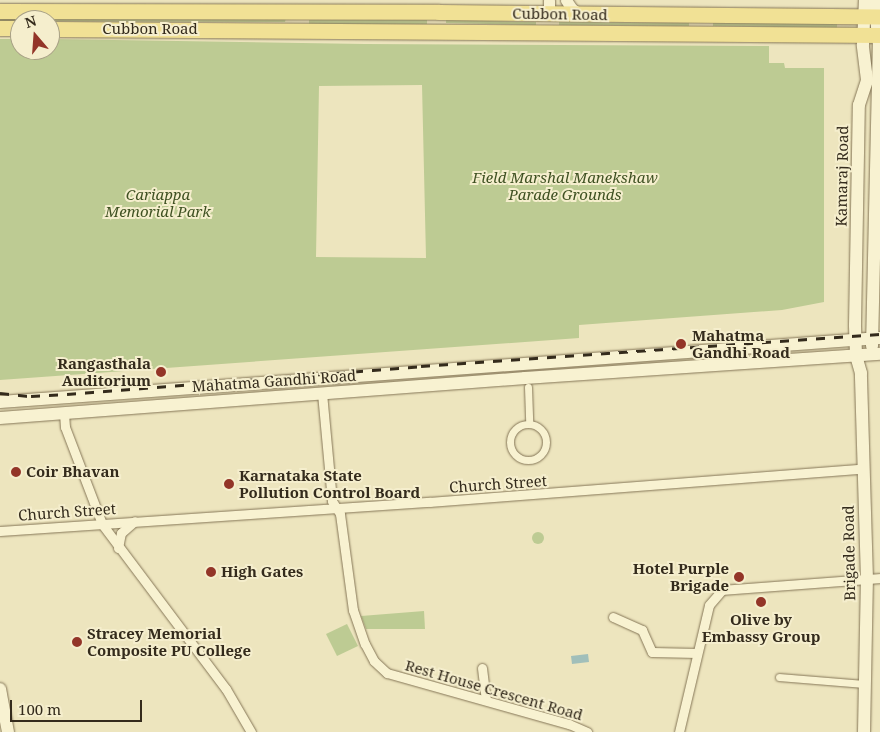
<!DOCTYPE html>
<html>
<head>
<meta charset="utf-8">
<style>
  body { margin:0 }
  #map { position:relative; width:880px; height:732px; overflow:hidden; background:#ede5be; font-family:"Noto Serif",serif }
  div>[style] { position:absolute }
  .green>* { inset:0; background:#bdcb93 }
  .round { border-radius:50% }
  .water>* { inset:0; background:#a1bfba }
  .roads { filter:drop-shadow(0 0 1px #857657) drop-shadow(0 0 1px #857657) }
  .pedestrian>* { height:7px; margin:-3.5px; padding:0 3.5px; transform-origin:3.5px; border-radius:3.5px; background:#f8f2d1 }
  .pedestrian>.ring { margin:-3.5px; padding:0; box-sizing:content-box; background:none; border:7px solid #f8f2d1; border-radius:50% }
  .minor>* { height:9px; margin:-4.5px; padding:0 4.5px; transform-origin:4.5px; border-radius:4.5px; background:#f8f2d1 }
  .tertiary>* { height:11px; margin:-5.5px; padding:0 5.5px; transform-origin:5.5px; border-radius:5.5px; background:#f8f2d1 }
  .secondary>* { height:12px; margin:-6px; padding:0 6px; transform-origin:6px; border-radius:6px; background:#f8f2d1 }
  .primary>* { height:15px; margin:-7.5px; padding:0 7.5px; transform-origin:7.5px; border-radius:7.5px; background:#f1e195 }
  .rail>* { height:2.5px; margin-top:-1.25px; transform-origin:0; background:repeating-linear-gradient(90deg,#342b1c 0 9px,transparent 0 18px) }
  .dots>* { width:14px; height:14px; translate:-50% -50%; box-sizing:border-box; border:2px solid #f5eecd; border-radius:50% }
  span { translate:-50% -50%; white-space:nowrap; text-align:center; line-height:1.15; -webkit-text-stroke:4px #f5eecd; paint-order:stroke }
  .street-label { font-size:15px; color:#342b1c }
  .park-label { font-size:15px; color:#3f5122; font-style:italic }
  .poi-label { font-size:15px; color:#342b1c; font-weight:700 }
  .left { translate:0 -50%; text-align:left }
  .right { translate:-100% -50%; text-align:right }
  .north { position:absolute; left:10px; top:10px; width:50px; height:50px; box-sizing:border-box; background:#f5eecd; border:1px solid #a8a086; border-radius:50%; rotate:342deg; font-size:14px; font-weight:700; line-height:20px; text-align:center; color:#342b1c }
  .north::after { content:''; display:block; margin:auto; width:18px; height:22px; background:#933528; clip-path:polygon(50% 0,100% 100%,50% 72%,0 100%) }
  .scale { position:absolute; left:10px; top:700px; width:132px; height:22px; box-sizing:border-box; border:2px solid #342b1c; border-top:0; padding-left:6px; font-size:15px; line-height:18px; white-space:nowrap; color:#342b1c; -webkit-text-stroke:4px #f5eecd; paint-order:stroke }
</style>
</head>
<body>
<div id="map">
  <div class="green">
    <div style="clip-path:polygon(0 17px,286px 18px,285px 22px,0 21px)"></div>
    <div style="clip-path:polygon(309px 20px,427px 20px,427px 24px,309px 24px)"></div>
    <div style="clip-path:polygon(446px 20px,536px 22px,536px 25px,446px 23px)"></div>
    <div style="clip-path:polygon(559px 22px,689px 23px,689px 26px,559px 25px)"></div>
    <div style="clip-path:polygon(713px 22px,837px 24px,837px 28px,713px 26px)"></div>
    <div style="clip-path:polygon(evenodd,0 39px,20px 39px,20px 50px,50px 50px,50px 39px,365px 44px,769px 46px,769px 63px,784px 63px,785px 68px,824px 68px,824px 302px,782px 310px,579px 325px,579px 338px,0 380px,0 39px,422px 85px,426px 258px,316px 257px,319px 86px,422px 85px)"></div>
    <div class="round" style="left:532px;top:532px;width:12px;height:12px"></div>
    <div style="clip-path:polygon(424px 611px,425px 629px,366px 629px,361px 616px)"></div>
    <div style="clip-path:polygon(347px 624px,358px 646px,337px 656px,326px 634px)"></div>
  </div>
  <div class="water">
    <div style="clip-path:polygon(588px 654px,589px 662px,572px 664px,571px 656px)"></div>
  </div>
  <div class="roads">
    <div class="pedestrian">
      <div style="left:528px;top:387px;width:37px;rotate:88deg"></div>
      <div class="ring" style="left:510px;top:424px;width:29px;height:29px"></div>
      <div style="left:779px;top:677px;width:85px;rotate:4.7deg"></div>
    </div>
    <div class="minor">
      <div style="left:322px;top:393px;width:108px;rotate:84.7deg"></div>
      <div style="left:332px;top:501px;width:15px;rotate:58deg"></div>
      <div style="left:340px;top:514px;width:97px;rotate:82.3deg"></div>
      <div style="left:353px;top:610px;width:36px;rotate:71deg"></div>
      <div style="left:365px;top:644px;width:19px;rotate:62deg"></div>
      <div style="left:374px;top:661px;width:18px;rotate:43deg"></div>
      <div style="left:387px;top:673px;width:189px;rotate:15.7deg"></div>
      <div style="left:569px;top:724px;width:20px;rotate:24deg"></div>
      <div style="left:64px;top:413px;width:14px;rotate:86deg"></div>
      <div style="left:65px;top:427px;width:104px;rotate:69.1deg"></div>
      <div style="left:102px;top:524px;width:206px;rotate:53.1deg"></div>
      <div style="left:226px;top:689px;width:50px;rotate:59.8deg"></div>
      <div style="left:0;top:531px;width:431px;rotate:-3.9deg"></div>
      <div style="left:430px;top:502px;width:434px;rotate:-4.4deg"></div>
      <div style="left:118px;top:548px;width:15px;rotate:-79deg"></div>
      <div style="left:121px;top:533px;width:18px;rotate:-41deg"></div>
      <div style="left:613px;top:617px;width:32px;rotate:24deg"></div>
      <div style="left:642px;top:630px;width:24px;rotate:66deg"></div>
      <div style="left:652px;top:652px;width:45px;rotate:1.3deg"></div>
      <div style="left:482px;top:668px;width:32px;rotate:83deg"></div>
      <div style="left:679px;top:732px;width:130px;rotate:-76.7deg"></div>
      <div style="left:709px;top:605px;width:20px;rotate:-49deg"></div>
      <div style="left:722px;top:590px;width:158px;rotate:-4.3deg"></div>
    </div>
    <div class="tertiary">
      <div style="left:566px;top:0;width:11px;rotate:56deg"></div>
      <div style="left:572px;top:9px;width:10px;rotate:29deg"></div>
      <div style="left:549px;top:14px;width:14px;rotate:-90deg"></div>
    </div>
    <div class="secondary">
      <div style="left:872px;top:346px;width:301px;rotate:-88.7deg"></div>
      <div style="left:879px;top:45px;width:45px;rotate:-96.3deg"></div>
      <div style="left:0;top:402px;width:882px;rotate:-4.16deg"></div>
      <div style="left:0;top:418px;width:527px;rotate:-4.36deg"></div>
      <div style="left:525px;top:378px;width:356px;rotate:-3.9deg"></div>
      <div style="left:0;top:689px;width:44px;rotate:79.5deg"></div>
      <div style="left:864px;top:732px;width:152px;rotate:-88.9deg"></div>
      <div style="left:867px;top:580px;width:207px;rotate:-91.7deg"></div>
      <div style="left:861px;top:373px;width:19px;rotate:-106deg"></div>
      <div style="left:856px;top:355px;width:30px;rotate:-92deg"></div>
      <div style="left:855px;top:325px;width:220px;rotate:-89deg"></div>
      <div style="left:859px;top:105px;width:26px;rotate:-72deg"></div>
      <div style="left:867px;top:80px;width:35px;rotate:-97deg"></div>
      <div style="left:863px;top:45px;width:45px;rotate:-87.5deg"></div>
    </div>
    <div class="primary">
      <div style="left:0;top:11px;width:439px;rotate:0.1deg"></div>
      <div style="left:439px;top:12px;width:441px;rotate:0.6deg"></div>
      <div style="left:0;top:28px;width:20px"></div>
      <div style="left:50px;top:29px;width:830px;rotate:0.41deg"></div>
    </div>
  </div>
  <div class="rail">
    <div style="left:0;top:393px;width:31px;rotate:6deg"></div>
    <div style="left:31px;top:396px;width:36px;rotate:-3deg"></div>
    <div style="left:67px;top:394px;width:355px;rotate:-4.5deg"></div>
    <div style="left:421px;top:366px;width:460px;rotate:-4deg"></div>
  </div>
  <div class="dots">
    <div style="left:681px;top:344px;background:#933528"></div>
    <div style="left:161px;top:372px;background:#933528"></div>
    <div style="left:16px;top:472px;background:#933528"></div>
    <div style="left:229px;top:484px;background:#933528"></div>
    <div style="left:211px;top:572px;background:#933528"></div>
    <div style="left:739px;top:577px;background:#933528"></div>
    <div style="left:761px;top:602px;background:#933528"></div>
    <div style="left:77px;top:642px;background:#933528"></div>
  </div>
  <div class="street-label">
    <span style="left:560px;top:14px;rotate:1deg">Cubbon Road</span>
    <span style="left:150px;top:29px">Cubbon Road</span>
    <span style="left:842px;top:176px;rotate:-89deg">Kamaraj Road</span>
    <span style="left:274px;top:381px;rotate:-4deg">Mahatma Gandhi Road</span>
    <span style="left:498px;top:484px;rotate:-4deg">Church Street</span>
    <span style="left:67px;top:512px;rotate:-4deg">Church Street</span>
    <span style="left:849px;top:553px;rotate:-91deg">Brigade Road</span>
    <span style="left:494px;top:690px;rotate:16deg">Rest House Crescent Road</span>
  </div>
  <div class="park-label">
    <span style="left:565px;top:186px">Field Marshal Manekshaw<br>Parade Grounds</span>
    <span style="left:158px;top:203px">Cariappa<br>Memorial Park</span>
  </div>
  <div class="poi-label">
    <span class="left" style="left:692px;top:344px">Mahatma<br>Gandhi Road</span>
    <span class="right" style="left:151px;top:372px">Rangasthala<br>Auditorium</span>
    <span class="left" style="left:26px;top:472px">Coir Bhavan</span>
    <span class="left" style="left:239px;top:484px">Karnataka State<br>Pollution Control Board</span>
    <span class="right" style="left:729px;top:577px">Hotel Purple<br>Brigade</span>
    <span class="left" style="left:221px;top:572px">High Gates</span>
    <span style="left:761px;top:628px">Olive by<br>Embassy Group</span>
    <span class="left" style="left:87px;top:642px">Stracey Memorial<br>Composite PU College</span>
  </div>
  <div class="north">N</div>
  <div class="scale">100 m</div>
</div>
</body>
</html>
